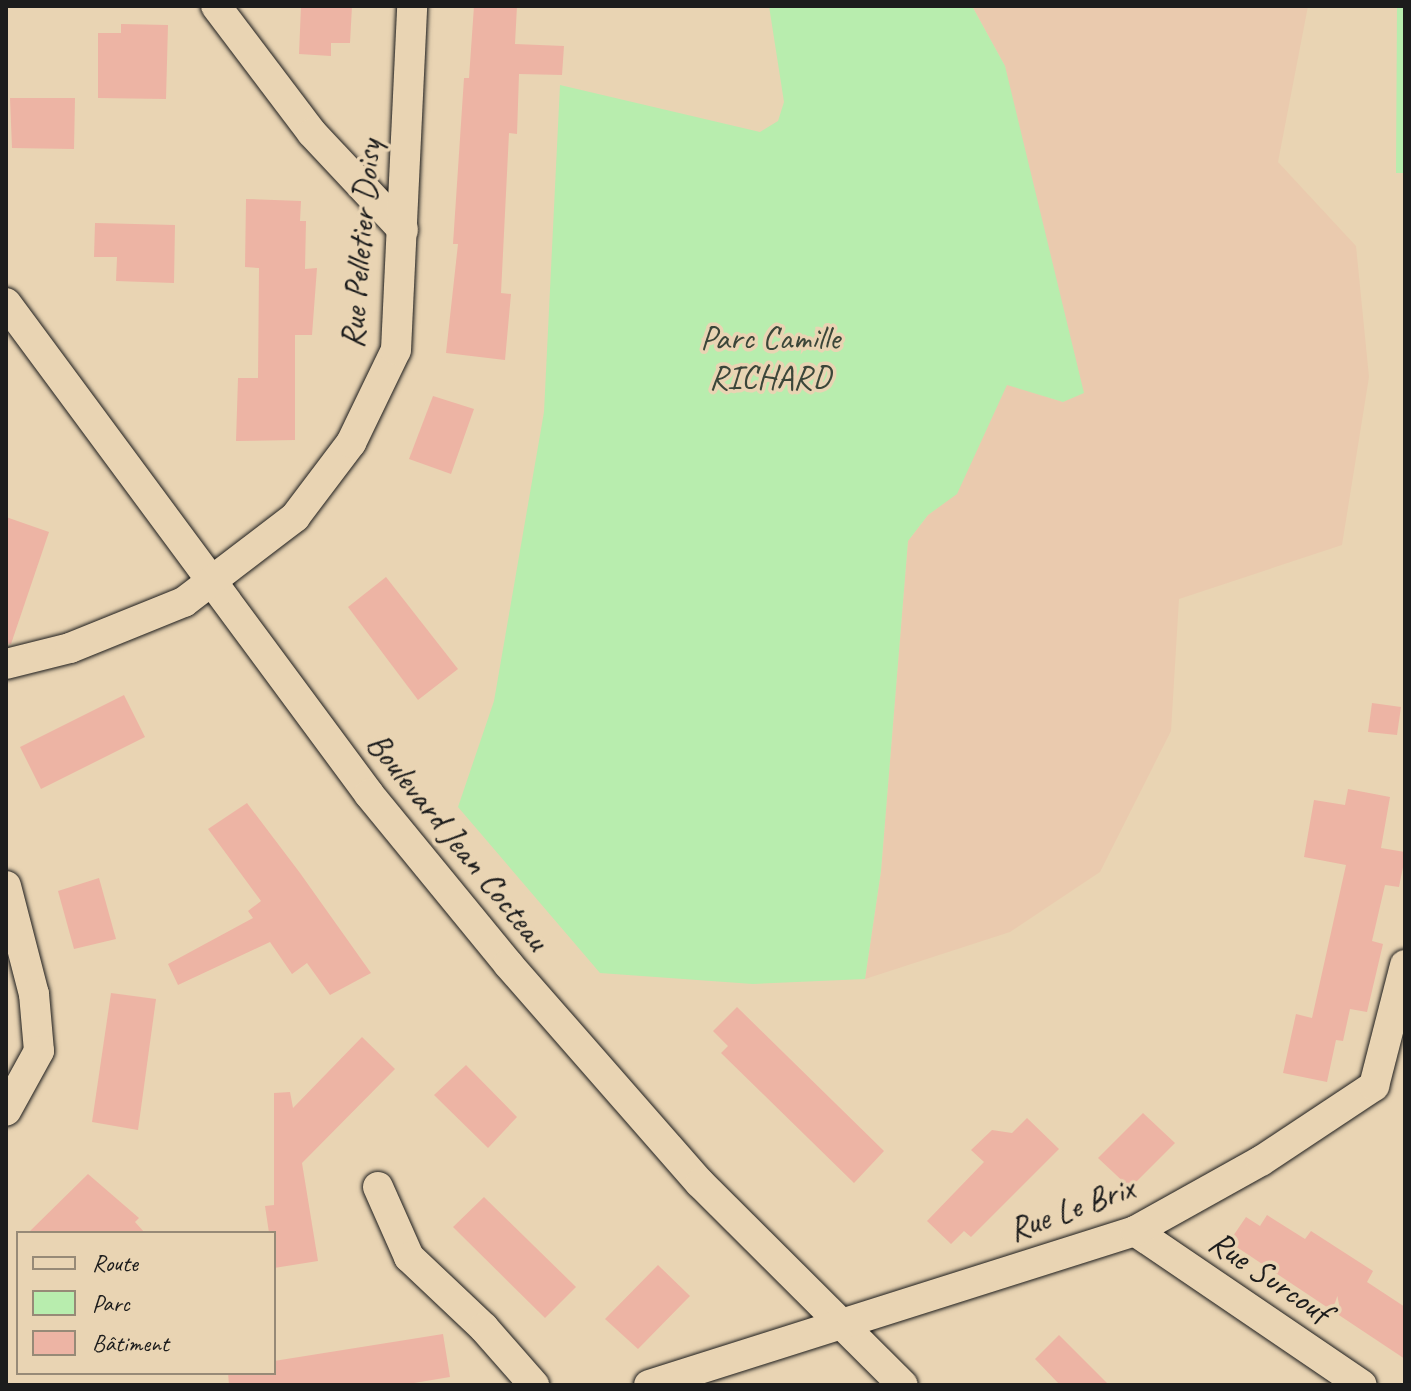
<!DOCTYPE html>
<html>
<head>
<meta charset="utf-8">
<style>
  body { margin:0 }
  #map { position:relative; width:1411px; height:1391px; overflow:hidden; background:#e9d4b3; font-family:Caveat,sans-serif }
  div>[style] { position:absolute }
  .built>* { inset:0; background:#eacaae }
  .green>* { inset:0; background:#b8edae }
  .building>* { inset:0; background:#edb4a4 }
  .roads { filter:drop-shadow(0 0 2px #1c1c1c) drop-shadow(0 0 2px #1c1c1c) }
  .minor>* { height:30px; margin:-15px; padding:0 15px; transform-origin:15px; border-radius:15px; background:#e9d4b3 }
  span { translate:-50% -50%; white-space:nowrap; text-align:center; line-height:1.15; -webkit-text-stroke:7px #e9d4b3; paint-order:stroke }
  .street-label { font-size:34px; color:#1c1c1c }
  .park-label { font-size:34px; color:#3b4639 }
  .frame { position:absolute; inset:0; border:8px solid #1c1c1c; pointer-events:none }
  .legend { position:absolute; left:16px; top:1231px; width:260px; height:144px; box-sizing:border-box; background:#e9d4b3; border:2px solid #978a77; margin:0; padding:10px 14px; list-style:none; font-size:24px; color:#1c1c1c }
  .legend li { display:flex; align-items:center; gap:16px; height:40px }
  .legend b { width:40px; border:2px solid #978a77 }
</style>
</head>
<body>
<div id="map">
  <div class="built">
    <div style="clip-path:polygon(972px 6px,1308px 6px,1278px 162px,1356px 246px,1369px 377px,1342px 545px,1179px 599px,1171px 731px,1100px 872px,1010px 932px,865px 979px,881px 871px,908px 541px,928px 515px,957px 493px,1007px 384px,1063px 402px,1005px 66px)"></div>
  </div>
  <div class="green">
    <div style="clip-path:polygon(769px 6px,972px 6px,1005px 66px,1084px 393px,1063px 402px,1007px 385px,957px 494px,928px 515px,908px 541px,881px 871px,865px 979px,753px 984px,600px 973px,458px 807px,494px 701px,544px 412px,560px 85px,760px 132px,778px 121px,784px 102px)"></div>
    <div style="clip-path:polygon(1397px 6px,1405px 6px,1405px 173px,1396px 173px)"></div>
  </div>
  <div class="building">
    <div style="clip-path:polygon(301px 6px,352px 6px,350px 43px,331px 43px,331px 56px,299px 54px)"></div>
    <div style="clip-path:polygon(474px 6px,517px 6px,515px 44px,564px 46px,562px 75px,519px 74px,517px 134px,509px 133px,501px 293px,511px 294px,505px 360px,446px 353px,458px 244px,453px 244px,464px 78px,469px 78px)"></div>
    <div style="clip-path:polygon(121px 24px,168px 25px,166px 99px,98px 98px,98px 33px,121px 33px)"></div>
    <div style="clip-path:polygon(10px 98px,75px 98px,74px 149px,12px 148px)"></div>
    <div style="clip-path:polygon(246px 199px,301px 201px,300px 221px,306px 221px,305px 269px,317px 268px,312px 335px,295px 335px,295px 440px,236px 441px,238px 378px,258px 378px,259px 268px,245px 267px)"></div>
    <div style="clip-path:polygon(95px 223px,175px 225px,174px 283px,116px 281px,117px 257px,94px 257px)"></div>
    <div style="clip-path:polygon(433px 396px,474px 409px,451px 474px,409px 459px)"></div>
    <div style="clip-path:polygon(6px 517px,49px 532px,11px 644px,6px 643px)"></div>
    <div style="clip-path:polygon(386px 577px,458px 669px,418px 700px,348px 607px)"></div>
    <div style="clip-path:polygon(124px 695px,145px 737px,41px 789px,20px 747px)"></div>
    <div style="clip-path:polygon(1372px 703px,1401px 707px,1397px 735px,1368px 732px)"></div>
    <div style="clip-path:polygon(1348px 789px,1390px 797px,1381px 848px,1405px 852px,1405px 857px,1399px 887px,1385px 885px,1372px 941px,1383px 944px,1367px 1012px,1350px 1009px,1343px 1041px,1336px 1040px,1327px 1082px,1283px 1073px,1296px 1014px,1312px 1018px,1346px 865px,1304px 857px,1314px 800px,1345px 805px)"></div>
    <div style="clip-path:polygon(247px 803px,300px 873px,371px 973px,330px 995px,307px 963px,292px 974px,270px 942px,178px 985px,168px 964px,253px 918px,248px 911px,261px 901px,208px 829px)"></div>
    <div style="clip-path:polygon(99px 878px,116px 939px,74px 949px,58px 891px)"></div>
    <div style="clip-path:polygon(111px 993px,156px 999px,138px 1130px,92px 1122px)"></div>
    <div style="clip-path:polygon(737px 1007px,884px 1151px,854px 1183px,721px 1053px,728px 1046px,713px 1031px)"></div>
    <div style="clip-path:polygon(362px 1037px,395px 1069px,302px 1163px,318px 1261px,274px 1268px,274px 1233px,269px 1233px,265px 1206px,274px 1205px,274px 1093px,290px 1092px,293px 1108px)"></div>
    <div style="clip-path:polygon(466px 1065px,517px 1117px,488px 1148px,434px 1095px)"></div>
    <div style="clip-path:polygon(1143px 1113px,1175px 1143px,1130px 1188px,1098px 1158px)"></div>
    <div style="clip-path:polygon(1027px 1118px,1059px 1149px,971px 1237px,964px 1231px,951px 1244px,927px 1221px,984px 1162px,971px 1150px,992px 1130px,1012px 1133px)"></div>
    <div style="clip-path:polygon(88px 1174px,139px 1218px,135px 1222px,145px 1233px,28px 1233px)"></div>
    <div style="clip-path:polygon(484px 1197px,576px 1287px,545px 1318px,453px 1227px)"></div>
    <div style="clip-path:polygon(1267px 1215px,1305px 1239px,1311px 1231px,1373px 1271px,1367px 1282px,1405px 1307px,1405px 1359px,1229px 1242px,1246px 1217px,1260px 1226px)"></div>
    <div style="clip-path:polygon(658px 1265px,690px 1296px,638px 1349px,605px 1319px)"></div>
    <div style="clip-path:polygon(443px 1334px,450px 1377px,402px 1385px,229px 1385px,228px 1373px,274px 1373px,274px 1361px)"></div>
    <div style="clip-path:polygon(1059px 1335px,1109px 1385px,1060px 1385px,1035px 1359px)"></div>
  </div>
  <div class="roads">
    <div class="minor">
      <div style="left:216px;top:6px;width:159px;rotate:52.9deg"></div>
      <div style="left:312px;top:133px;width:133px;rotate:46.8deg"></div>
      <div style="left:6px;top:303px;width:611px;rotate:53.52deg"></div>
      <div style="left:369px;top:794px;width:220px;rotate:50.7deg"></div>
      <div style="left:508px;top:964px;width:291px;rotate:48.8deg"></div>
      <div style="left:700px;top:1183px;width:286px;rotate:44.9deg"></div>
      <div style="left:6px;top:664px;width:66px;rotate:-14deg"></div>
      <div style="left:70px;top:648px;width:123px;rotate:-22deg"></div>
      <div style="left:184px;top:602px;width:140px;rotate:-37.4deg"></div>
      <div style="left:295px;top:517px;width:93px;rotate:-52.9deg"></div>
      <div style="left:351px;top:443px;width:103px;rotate:-64.2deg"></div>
      <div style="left:396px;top:350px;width:344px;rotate:-87.3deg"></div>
      <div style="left:6px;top:886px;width:112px;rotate:75.5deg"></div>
      <div style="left:34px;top:994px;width:57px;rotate:85deg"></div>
      <div style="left:39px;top:1051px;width:68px;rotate:118.8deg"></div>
      <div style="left:378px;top:1187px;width:77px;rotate:66.1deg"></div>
      <div style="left:409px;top:1257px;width:103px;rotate:43.4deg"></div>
      <div style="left:484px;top:1328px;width:76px;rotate:48.7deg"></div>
      <div style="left:1135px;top:1231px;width:274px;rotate:34.2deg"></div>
      <div style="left:649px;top:1385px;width:510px;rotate:-17.58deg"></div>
      <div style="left:1135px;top:1231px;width:144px;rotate:-29.1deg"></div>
      <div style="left:1261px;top:1161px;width:136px;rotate:-33.6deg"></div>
      <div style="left:1374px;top:1086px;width:125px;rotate:-75.6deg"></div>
    </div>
  </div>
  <div class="street-label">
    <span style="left:360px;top:244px;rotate:-85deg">Rue Pelletier Doisy</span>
    <span style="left:458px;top:841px;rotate:51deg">Boulevard Jean Cocteau</span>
    <span style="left:1071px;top:1208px;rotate:-20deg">Rue Le Brix</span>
    <span style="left:1270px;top:1276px;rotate:34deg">Rue Surcouf</span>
  </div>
  <div class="park-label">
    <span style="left:770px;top:357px">Parc Camille<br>RICHARD</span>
  </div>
  <div class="frame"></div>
  <ul class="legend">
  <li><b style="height:10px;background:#e9d4b3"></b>Route</li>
  <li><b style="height:22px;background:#b8edae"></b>Parc</li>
  <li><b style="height:22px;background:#edb4a4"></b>Bâtiment</li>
  </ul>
</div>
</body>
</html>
